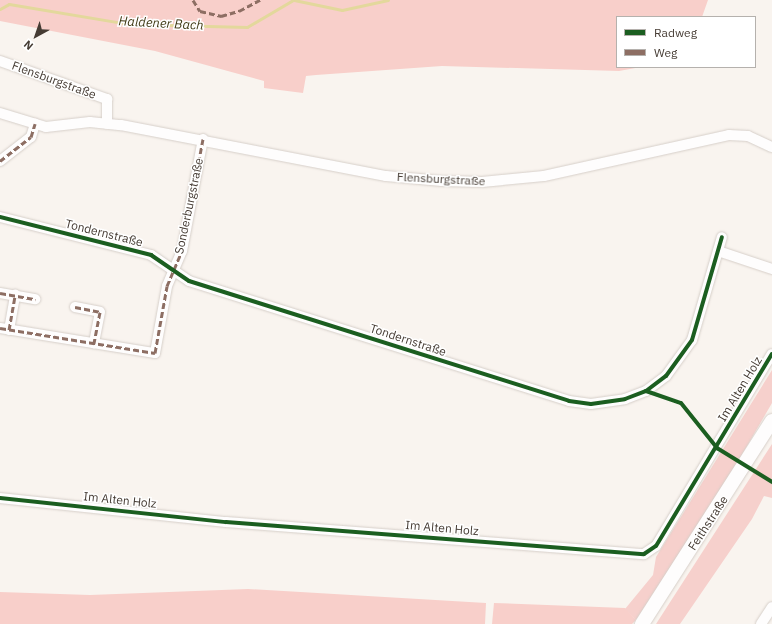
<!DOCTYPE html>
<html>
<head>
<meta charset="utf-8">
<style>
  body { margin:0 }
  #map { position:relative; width:772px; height:624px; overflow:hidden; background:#f9f4ef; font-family:"IBM Plex Sans",sans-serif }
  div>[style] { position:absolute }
  .green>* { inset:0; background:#f6d0cc }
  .forest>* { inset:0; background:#f8cfca }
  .stream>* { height:3px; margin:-1.5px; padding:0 1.5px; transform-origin:1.5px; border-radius:1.5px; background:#e3d89c }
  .roads { filter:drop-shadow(0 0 1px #d6cfc9) drop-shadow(0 0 1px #d6cfc9) }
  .minor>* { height:10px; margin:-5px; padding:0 5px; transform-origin:5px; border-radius:5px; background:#fefdfd }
  .secondary>* { height:14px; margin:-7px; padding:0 7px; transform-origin:7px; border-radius:7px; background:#fefdfd }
  .quiet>* { height:3px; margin-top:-1.5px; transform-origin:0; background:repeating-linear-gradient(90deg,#8d6e63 0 6px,transparent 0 9px) }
  .cycleway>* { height:4px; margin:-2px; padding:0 2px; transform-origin:2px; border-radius:2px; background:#1b5e20 }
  span { translate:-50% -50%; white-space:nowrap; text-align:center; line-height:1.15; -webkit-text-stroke:3px #fff; paint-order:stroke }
  .street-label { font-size:12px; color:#453b33 }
  .water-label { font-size:13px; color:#413b16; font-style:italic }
  .legend { position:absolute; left:616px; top:16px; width:140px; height:52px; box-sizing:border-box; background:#fff; border:1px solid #b5b1ad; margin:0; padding:5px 7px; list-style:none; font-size:12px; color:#453b33 }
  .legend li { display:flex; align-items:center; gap:8px; height:20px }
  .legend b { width:20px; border:1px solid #b5b1ad }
  .north { position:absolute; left:16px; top:16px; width:40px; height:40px; -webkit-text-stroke:3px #fff; paint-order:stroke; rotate:220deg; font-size:11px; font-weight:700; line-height:16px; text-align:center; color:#453b33 }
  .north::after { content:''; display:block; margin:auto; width:14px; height:18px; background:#453b33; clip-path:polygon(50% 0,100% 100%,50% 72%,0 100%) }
</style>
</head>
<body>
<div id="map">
  <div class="green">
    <div style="clip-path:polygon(772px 370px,772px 403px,732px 472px,636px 620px,625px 609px,653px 575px,656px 557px)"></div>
    <div style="clip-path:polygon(772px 444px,772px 498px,764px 496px,752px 519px,680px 624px,656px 624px)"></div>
  </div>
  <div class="forest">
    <div style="clip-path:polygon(0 0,708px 0,702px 17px,617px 17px,617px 67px,641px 67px,619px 71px,442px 66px,316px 75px,306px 76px,303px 93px,264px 88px,264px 81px,155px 51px,0 21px)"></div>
    <div style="clip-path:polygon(248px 589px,486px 603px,485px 624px,0 624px,0 592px,90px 595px)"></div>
    <div style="clip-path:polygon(494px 603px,625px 608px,636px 620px,632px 624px,492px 624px)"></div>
  </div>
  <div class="stream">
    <div style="left:294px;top:0;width:49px;rotate:11.8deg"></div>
    <div style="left:342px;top:10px;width:47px;rotate:-12.3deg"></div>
    <div style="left:0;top:9px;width:10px;rotate:-29deg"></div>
    <div style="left:9px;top:4px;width:122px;rotate:9.5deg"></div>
    <div style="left:129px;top:24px;width:118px;rotate:1.5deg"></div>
    <div style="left:247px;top:27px;width:53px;rotate:-30.4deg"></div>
  </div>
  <div class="roads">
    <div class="minor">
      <div style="left:0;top:61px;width:114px;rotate:19.6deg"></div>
      <div style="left:107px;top:99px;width:25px;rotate:90deg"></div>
      <div style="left:0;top:113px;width:48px;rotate:16.9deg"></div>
      <div style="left:46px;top:127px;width:44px;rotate:-6.5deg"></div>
      <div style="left:90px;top:122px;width:31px;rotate:6deg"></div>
      <div style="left:121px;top:125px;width:270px;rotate:10.9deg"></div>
      <div style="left:386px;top:176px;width:56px;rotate:5.1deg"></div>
      <div style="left:442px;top:181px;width:40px;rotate:1.4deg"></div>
      <div style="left:482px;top:182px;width:62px;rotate:-5.5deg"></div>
      <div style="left:544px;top:176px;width:189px;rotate:-12.5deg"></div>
      <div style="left:729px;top:135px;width:19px;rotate:3deg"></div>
      <div style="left:748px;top:136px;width:26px;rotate:25deg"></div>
      <div style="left:0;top:161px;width:39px;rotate:-38deg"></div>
      <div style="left:31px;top:137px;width:14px;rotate:-73deg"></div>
      <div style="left:0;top:217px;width:156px;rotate:14.1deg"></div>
      <div style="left:151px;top:255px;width:46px;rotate:34.4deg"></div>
      <div style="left:189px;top:281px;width:398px;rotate:17.5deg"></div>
      <div style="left:569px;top:401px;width:22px;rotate:8deg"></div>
      <div style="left:591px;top:404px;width:34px;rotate:-8deg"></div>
      <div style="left:625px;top:399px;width:22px;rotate:-21deg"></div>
      <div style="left:646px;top:391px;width:25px;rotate:-37deg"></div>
      <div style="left:666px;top:376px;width:44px;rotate:-54.2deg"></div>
      <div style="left:692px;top:340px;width:107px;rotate:-73.8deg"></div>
      <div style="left:718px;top:251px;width:57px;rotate:18.4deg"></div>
      <div style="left:0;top:293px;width:36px;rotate:10deg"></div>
      <div style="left:75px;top:307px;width:25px;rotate:11deg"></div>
      <div style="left:100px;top:312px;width:32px;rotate:101deg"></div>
      <div style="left:0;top:328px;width:157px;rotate:9.2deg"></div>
      <div style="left:155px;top:353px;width:68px;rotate:-79.8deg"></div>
      <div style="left:167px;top:286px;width:38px;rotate:-67deg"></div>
      <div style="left:182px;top:251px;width:114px;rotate:-79.4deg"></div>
      <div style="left:9px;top:330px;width:36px;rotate:-80deg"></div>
      <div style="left:0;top:498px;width:227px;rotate:6.1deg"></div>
      <div style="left:226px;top:522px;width:419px;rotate:4.4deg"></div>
      <div style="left:644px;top:554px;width:14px;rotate:-34deg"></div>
      <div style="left:656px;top:546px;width:224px;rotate:-58.9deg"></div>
      <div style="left:761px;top:624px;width:20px;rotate:-57deg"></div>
    </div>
    <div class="secondary">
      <div style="left:642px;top:624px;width:241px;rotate:-57.4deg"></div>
    </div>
  </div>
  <div class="quiet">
    <div style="left:193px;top:0;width:13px;rotate:58deg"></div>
    <div style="left:200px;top:11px;width:22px;rotate:13deg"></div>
    <div style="left:221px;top:16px;width:19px;rotate:-16deg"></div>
    <div style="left:239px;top:11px;width:24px;rotate:-28deg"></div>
    <div style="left:0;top:161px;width:39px;rotate:-38deg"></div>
    <div style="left:31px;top:137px;width:14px;rotate:-73deg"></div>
    <div style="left:0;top:293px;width:36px;rotate:10deg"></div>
    <div style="left:75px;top:307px;width:25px;rotate:11deg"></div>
    <div style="left:100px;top:312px;width:32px;rotate:101deg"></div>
    <div style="left:0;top:328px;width:157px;rotate:9.2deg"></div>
    <div style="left:155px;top:353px;width:68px;rotate:-79.8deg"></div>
    <div style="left:167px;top:286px;width:38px;rotate:-67deg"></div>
    <div style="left:182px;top:251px;width:114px;rotate:-79.4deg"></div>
    <div style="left:9px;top:330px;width:36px;rotate:-80deg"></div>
  </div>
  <div class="cycleway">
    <div style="left:0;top:217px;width:156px;rotate:14.1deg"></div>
    <div style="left:151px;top:255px;width:46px;rotate:34.4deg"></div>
    <div style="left:189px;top:281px;width:398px;rotate:17.5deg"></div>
    <div style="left:569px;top:401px;width:22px;rotate:8deg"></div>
    <div style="left:591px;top:404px;width:34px;rotate:-8deg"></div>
    <div style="left:625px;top:399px;width:22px;rotate:-21deg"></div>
    <div style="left:646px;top:391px;width:25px;rotate:-37deg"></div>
    <div style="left:666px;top:376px;width:44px;rotate:-54.2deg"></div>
    <div style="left:692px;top:340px;width:107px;rotate:-73.8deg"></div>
    <div style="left:646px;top:391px;width:37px;rotate:19deg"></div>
    <div style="left:681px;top:403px;width:58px;rotate:51.3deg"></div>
    <div style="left:717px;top:448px;width:65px;rotate:31.7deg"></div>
    <div style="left:0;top:498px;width:227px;rotate:6.1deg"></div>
    <div style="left:226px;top:522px;width:419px;rotate:4.4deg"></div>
    <div style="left:644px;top:554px;width:14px;rotate:-34deg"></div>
    <div style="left:656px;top:546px;width:224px;rotate:-58.9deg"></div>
  </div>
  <div class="street-label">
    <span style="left:54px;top:80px;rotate:20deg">Flensburgstraße</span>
    <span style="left:441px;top:179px;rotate:3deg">Flensburgstraße</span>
    <span style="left:189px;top:206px;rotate:-78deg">Sonderburgstraße</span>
    <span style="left:104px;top:233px;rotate:14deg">Tondernstraße</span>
    <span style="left:408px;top:340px;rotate:18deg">Tondernstraße</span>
    <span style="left:740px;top:389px;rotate:-59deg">Im Alten Holz</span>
    <span style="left:120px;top:500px;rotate:6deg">Im Alten Holz</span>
    <span style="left:708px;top:523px;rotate:-57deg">Feithstraße</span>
    <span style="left:442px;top:528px;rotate:5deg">Im Alten Holz</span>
  </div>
  <div class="water-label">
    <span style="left:161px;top:24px;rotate:3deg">Haldener Bach</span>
  </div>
  <ul class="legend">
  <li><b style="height:5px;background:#1b5e20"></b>Radweg</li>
  <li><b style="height:5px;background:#8d6e63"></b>Weg</li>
  </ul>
  <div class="north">N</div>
</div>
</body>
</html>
